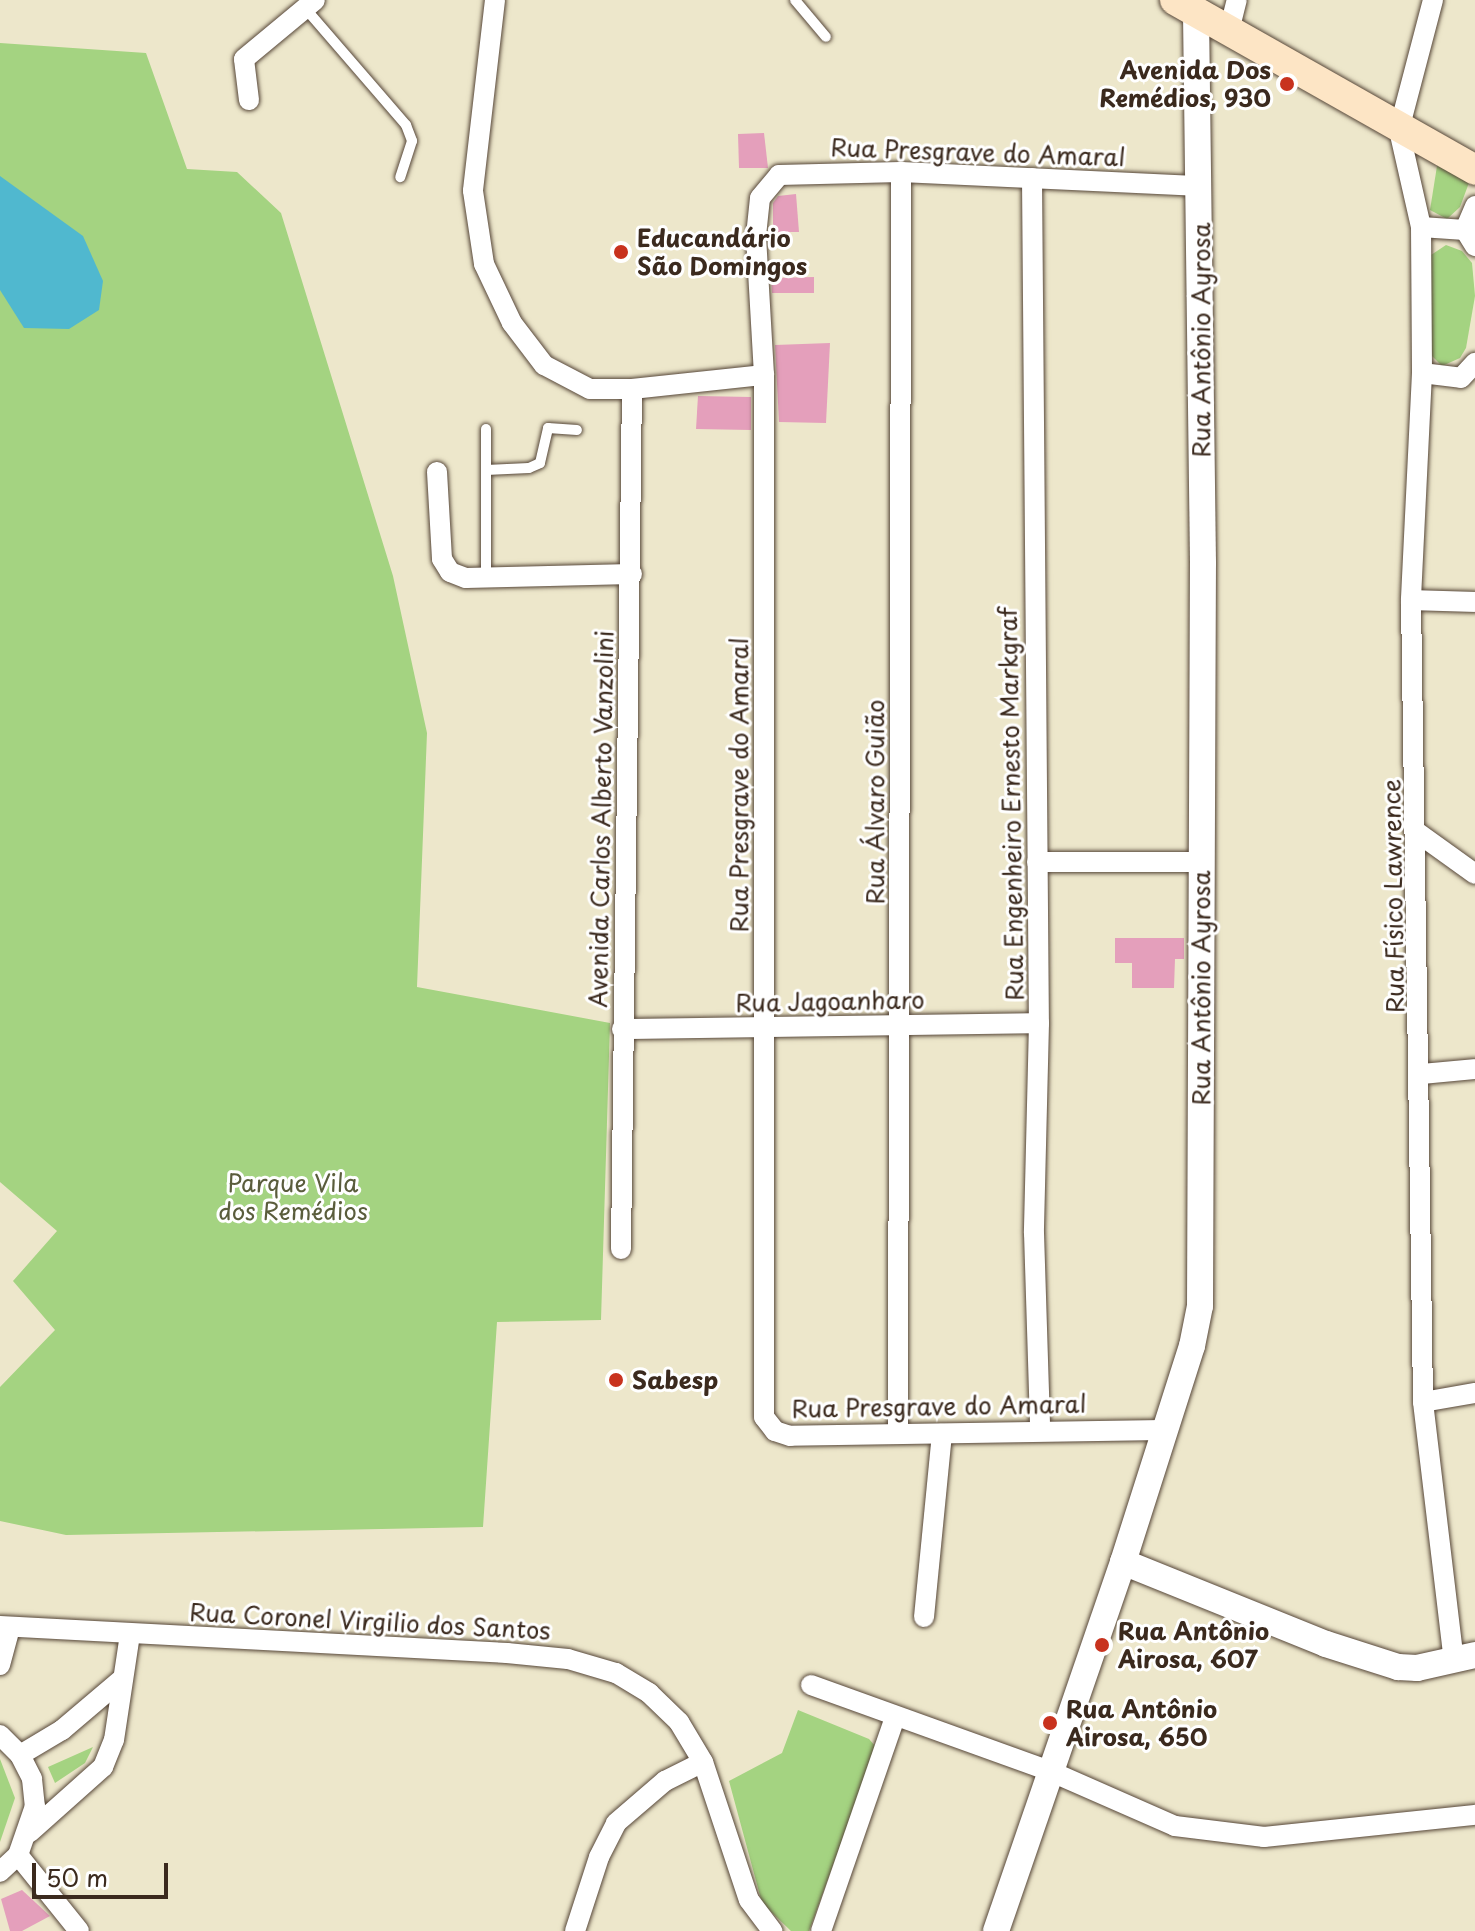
<!DOCTYPE html>
<html>
<head>
<meta charset="utf-8">
<style>
  body { margin:0 }
  #map { position:relative; width:1475px; height:1931px; overflow:hidden; background:#ede7cb; font-family:"Playpen Sans",sans-serif }
  div>[style] { position:absolute }
  .green>* { inset:0; background:#a4d381 }
  .water>* { inset:0; background:#50b8cf }
  .building>* { inset:0; background:#e49fbb }
  .roads { filter:drop-shadow(0 0 2px #564638) drop-shadow(0 0 2px #564638) }
  .service>* { height:10px; margin:-5px; padding:0 5px; transform-origin:5px; border-radius:5px; background:#fff }
  .minor>* { height:20px; margin:-10px; padding:0 10px; transform-origin:10px; border-radius:10px; background:#fff }
  .tertiary>* { height:26px; margin:-13px; padding:0 13px; transform-origin:13px; border-radius:13px; background:#fff }
  .secondary>* { height:30px; margin:-15px; padding:0 15px; transform-origin:15px; border-radius:15px; background:#fde5c5 }
  .dots>* { width:22px; height:22px; translate:-50% -50%; box-sizing:border-box; border:4px solid #fff; border-radius:50% }
  span { translate:-50% -50%; white-space:nowrap; text-align:center; line-height:1.15; -webkit-text-stroke:6px #fff; paint-order:stroke }
  .poi-label { font-size:24px; color:#3b2a1e; font-weight:700 }
  .right { translate:-100% -50%; text-align:right }
  .left { translate:0 -50%; text-align:left }
  .street-label { font-size:24px; color:#3b2a1e }
  .park-label { font-size:24px; color:#5a5d3c }
  .scale { position:absolute; left:32px; top:1863px; width:136px; height:36px; box-sizing:border-box; border:4px solid #3b2a1e; border-top:0; padding-left:10px; font-size:24px; line-height:28px; white-space:nowrap; color:#3b2a1e; -webkit-text-stroke:6px #fff; paint-order:stroke }
</style>
</head>
<body>
<div id="map">
  <div class="green">
    <div style="clip-path:polygon(0 43px,146px 53px,187px 169px,237px 172px,281px 213px,393px 576px,427px 733px,417px 987px,610px 1023px,601px 1320px,497px 1322px,483px 1527px,66px 1535px,0 1521px,0 1387px,55px 1330px,13px 1281px,57px 1231px,0 1182px)"></div>
    <div style="clip-path:polygon(1437px 166px,1470px 180px,1460px 207px,1447px 219px,1430px 210px)"></div>
    <div style="clip-path:polygon(1446px 245px,1462px 251px,1472px 263px,1475px 296px,1466px 348px,1460px 358px,1442px 366px,1430px 354px,1431px 255px)"></div>
    <div style="clip-path:polygon(798px 1710px,869px 1739px,876px 1747px,809px 1931px,791px 1931px,762px 1903px,729px 1781px,782px 1753px)"></div>
    <div style="clip-path:polygon(93px 1747px,85px 1763px,55px 1783px,48px 1767px)"></div>
    <div style="clip-path:polygon(0 1759px,15px 1798px,0 1842px)"></div>
  </div>
  <div class="water">
    <div style="clip-path:polygon(0 176px,83px 236px,103px 281px,99px 310px,69px 329px,24px 328px,0 290px)"></div>
  </div>
  <div class="building">
    <div style="clip-path:polygon(764px 133px,768px 168px,739px 168px,738px 134px)"></div>
    <div style="clip-path:polygon(796px 194px,799px 232px,773px 232px,773px 203px,778px 196px)"></div>
    <div style="clip-path:polygon(814px 277px,814px 293px,772px 293px,771px 278px)"></div>
    <div style="clip-path:polygon(830px 343px,826px 423px,779px 422px,775px 345px)"></div>
    <div style="clip-path:polygon(698px 396px,751px 397px,751px 430px,696px 429px)"></div>
    <div style="clip-path:polygon(1115px 938px,1184px 938px,1184px 959px,1175px 959px,1174px 988px,1132px 988px,1132px 963px,1115px 963px)"></div>
    <div style="clip-path:polygon(22px 1890px,50px 1916px,22px 1931px,10px 1931px,1px 1899px)"></div>
  </div>
  <div class="roads">
    <div class="service">
      <div style="left:795px;top:0;width:48px;rotate:50deg"></div>
      <div style="left:305px;top:8px;width:155px;rotate:49.2deg"></div>
      <div style="left:406px;top:125px;width:17px;rotate:69deg"></div>
      <div style="left:412px;top:141px;width:38px;rotate:108deg"></div>
      <div style="left:486px;top:429px;width:148px;rotate:90deg"></div>
      <div style="left:486px;top:470px;width:43px;rotate:-2.7deg"></div>
      <div style="left:529px;top:468px;width:12px;rotate:-24deg"></div>
      <div style="left:540px;top:463px;width:36px;rotate:-77deg"></div>
      <div style="left:548px;top:428px;width:29px;rotate:4deg"></div>
    </div>
    <div class="minor">
      <div style="left:495px;top:0;width:192px;rotate:96.6deg"></div>
      <div style="left:473px;top:191px;width:74px;rotate:81.4deg"></div>
      <div style="left:484px;top:264px;width:65px;rotate:64.6deg"></div>
      <div style="left:512px;top:323px;width:53px;rotate:52.7deg"></div>
      <div style="left:544px;top:365px;width:52px;rotate:27.6deg"></div>
      <div style="left:590px;top:389px;width:42px"></div>
      <div style="left:632px;top:389px;width:133px;rotate:-6.1deg"></div>
      <div style="left:1433px;top:0;width:134px;rotate:104.7deg"></div>
      <div style="left:1399px;top:130px;width:99px;rotate:77.2deg"></div>
      <div style="left:1421px;top:227px;width:146px;rotate:89.6deg"></div>
      <div style="left:1422px;top:373px;width:227px;rotate:92.8deg"></div>
      <div style="left:1411px;top:600px;width:802px;rotate:89.14deg"></div>
      <div style="left:1423px;top:1402px;width:261px;rotate:83.2deg"></div>
      <div style="left:1229px;top:31px;width:32px;rotate:-76deg"></div>
      <div style="left:249px;top:100px;width:41px;rotate:-97deg"></div>
      <div style="left:244px;top:59px;width:92px;rotate:-39.7deg"></div>
      <div style="left:1032px;top:178px;width:845px;rotate:89.53deg"></div>
      <div style="left:1039px;top:1023px;width:210px;rotate:91.4deg"></div>
      <div style="left:1034px;top:1233px;width:196px;rotate:88.2deg"></div>
      <div style="left:1421px;top:227px;width:44px;rotate:3.9deg"></div>
      <div style="left:1465px;top:230px;width:19px;rotate:58deg"></div>
      <div style="left:1465px;top:230px;width:26px;rotate:-67deg"></div>
      <div style="left:1422px;top:373px;width:39px;rotate:7deg"></div>
      <div style="left:1461px;top:378px;width:21px;rotate:-47deg"></div>
      <div style="left:437px;top:472px;width:87px;rotate:86.7deg"></div>
      <div style="left:442px;top:559px;width:15px;rotate:58deg"></div>
      <div style="left:450px;top:572px;width:17px;rotate:21deg"></div>
      <div style="left:466px;top:578px;width:166px;rotate:-1.4deg"></div>
      <div style="left:1411px;top:600px;width:64px;rotate:1.8deg"></div>
      <div style="left:1418px;top:833px;width:70px;rotate:35.7deg"></div>
      <div style="left:1037px;top:862px;width:164px"></div>
      <div style="left:622px;top:1029px;width:417px;rotate:-0.8deg"></div>
      <div style="left:1421px;top:1074px;width:54px;rotate:-5.3deg"></div>
      <div style="left:621px;top:1249px;width:860px;rotate:-89.27deg"></div>
      <div style="left:1423px;top:1402px;width:53px;rotate:-9.8deg"></div>
      <div style="left:1163px;top:1430px;width:373px;rotate:179.1deg"></div>
      <div style="left:790px;top:1436px;width:16px;rotate:-162deg"></div>
      <div style="left:775px;top:1431px;width:18px;rotate:-128deg"></div>
      <div style="left:764px;top:1417px;width:1042px;rotate:-90deg"></div>
      <div style="left:764px;top:375px;width:139px;rotate:-93.3deg"></div>
      <div style="left:756px;top:236px;width:38px;rotate:-84deg"></div>
      <div style="left:760px;top:198px;width:30px;rotate:-50deg"></div>
      <div style="left:779px;top:175px;width:122px;rotate:-1.4deg"></div>
      <div style="left:901px;top:172px;width:300px;rotate:2.7deg"></div>
      <div style="left:898px;top:1433px;width:1261px;rotate:-89.86deg"></div>
      <div style="left:924px;top:1617px;width:184px;rotate:-84.4deg"></div>
      <div style="left:0;top:1626px;width:508px;rotate:3.05deg"></div>
      <div style="left:507px;top:1653px;width:61px;rotate:5.6deg"></div>
      <div style="left:568px;top:1659px;width:50px;rotate:16.3deg"></div>
      <div style="left:616px;top:1673px;width:39px;rotate:31deg"></div>
      <div style="left:649px;top:1693px;width:42px;rotate:44deg"></div>
      <div style="left:679px;top:1722px;width:47px;rotate:59deg"></div>
      <div style="left:703px;top:1762px;width:145px;rotate:71.6deg"></div>
      <div style="left:749px;top:1900px;width:39px;rotate:53deg"></div>
      <div style="left:0;top:1665px;width:39px;rotate:-75deg"></div>
      <div style="left:811px;top:1685px;width:256px;rotate:19.8deg"></div>
      <div style="left:1052px;top:1772px;width:134px;rotate:23.7deg"></div>
      <div style="left:1175px;top:1826px;width:90px;rotate:7deg"></div>
      <div style="left:1264px;top:1837px;width:212px;rotate:-6deg"></div>
      <div style="left:0;top:1735px;width:28px;rotate:45deg"></div>
      <div style="left:20px;top:1755px;width:27px;rotate:63deg"></div>
      <div style="left:32px;top:1779px;width:27px;rotate:84deg"></div>
      <div style="left:35px;top:1806px;width:52px;rotate:109.1deg"></div>
      <div style="left:18px;top:1855px;width:25px;rotate:137deg"></div>
      <div style="left:20px;top:1755px;width:49px;rotate:-30.8deg"></div>
      <div style="left:62px;top:1730px;width:77px;rotate:-40.3deg"></div>
      <div style="left:30px;top:1832px;width:98px;rotate:-41.7deg"></div>
      <div style="left:103px;top:1767px;width:29px;rotate:-68deg"></div>
      <div style="left:114px;top:1740px;width:107px;rotate:-81.4deg"></div>
      <div style="left:18px;top:1855px;width:97px;rotate:51.2deg"></div>
      <div style="left:575px;top:1931px;width:78px;rotate:-72deg"></div>
      <div style="left:599px;top:1857px;width:38px;rotate:-63deg"></div>
      <div style="left:616px;top:1823px;width:65px;rotate:-40.6deg"></div>
      <div style="left:665px;top:1781px;width:42px;rotate:-26.6deg"></div>
      <div style="left:821px;top:1931px;width:226px;rotate:-70.9deg"></div>
    </div>
    <div class="tertiary">
      <div style="left:1123px;top:1562px;width:219px;rotate:22deg"></div>
      <div style="left:1326px;top:1644px;width:76px;rotate:17.7deg"></div>
      <div style="left:1398px;top:1667px;width:19px;rotate:3deg"></div>
      <div style="left:1417px;top:1668px;width:59px;rotate:-12.6deg"></div>
      <div style="left:996px;top:1931px;width:390px;rotate:-71deg"></div>
      <div style="left:1123px;top:1562px;width:227px;rotate:-72.3deg"></div>
      <div style="left:1192px;top:1346px;width:41px;rotate:-78.7deg"></div>
      <div style="left:1200px;top:1306px;width:743px;rotate:-89.77deg"></div>
      <div style="left:1203px;top:563px;width:551px;rotate:-90.73deg"></div>
    </div>
    <div class="secondary">
      <div style="left:1175px;top:0;width:345px;rotate:29.5deg"></div>
    </div>
  </div>
  <div class="dots">
    <div style="left:1287px;top:84px;background:#c8321e"></div>
    <div style="left:621px;top:252px;background:#c8321e"></div>
    <div style="left:616px;top:1380px;background:#c8321e"></div>
    <div style="left:1102px;top:1645px;background:#c8321e"></div>
    <div style="left:1050px;top:1723px;background:#c8321e"></div>
  </div>
  <div class="poi-label">
    <span class="right" style="left:1271px;top:84px">Avenida Dos<br>Remédios, 930</span>
    <span class="left" style="left:637px;top:252px">Educandário<br>São Domingos</span>
    <span class="left" style="left:632px;top:1380px">Sabesp</span>
    <span class="left" style="left:1118px;top:1645px">Rua Antônio<br>Airosa, 607</span>
    <span class="left" style="left:1066px;top:1723px">Rua Antônio<br>Airosa, 650</span>
  </div>
  <div class="street-label">
    <span style="left:978px;top:152px;rotate:2deg">Rua Presgrave do Amaral</span>
    <span style="left:1201px;top:340px;rotate:-90deg">Rua Antônio Ayrosa</span>
    <span style="left:739px;top:785px;rotate:-90deg">Rua Presgrave do Amaral</span>
    <span style="left:875px;top:802px;rotate:-90deg">Rua Álvaro Guião</span>
    <span style="left:1011px;top:804px;rotate:-91deg">Rua Engenheiro Ernesto Markgraf</span>
    <span style="left:601px;top:819px;rotate:-89deg">Avenida Carlos Alberto Vanzolini</span>
    <span style="left:1393px;top:896px;rotate:-91deg">Rua Físico Lawrence</span>
    <span style="left:1201px;top:988px;rotate:-90deg">Rua Antônio Ayrosa</span>
    <span style="left:830px;top:1001px;rotate:-1deg">Rua Jagoanharo</span>
    <span style="left:939px;top:1406px;rotate:-1deg">Rua Presgrave do Amaral</span>
    <span style="left:370px;top:1621px;rotate:3deg">Rua Coronel Virgilio dos Santos</span>
  </div>
  <div class="park-label">
    <span style="left:293px;top:1197px">Parque Vila<br>dos Remédios</span>
  </div>
  <div class="scale">50 m</div>
</div>
</body>
</html>
